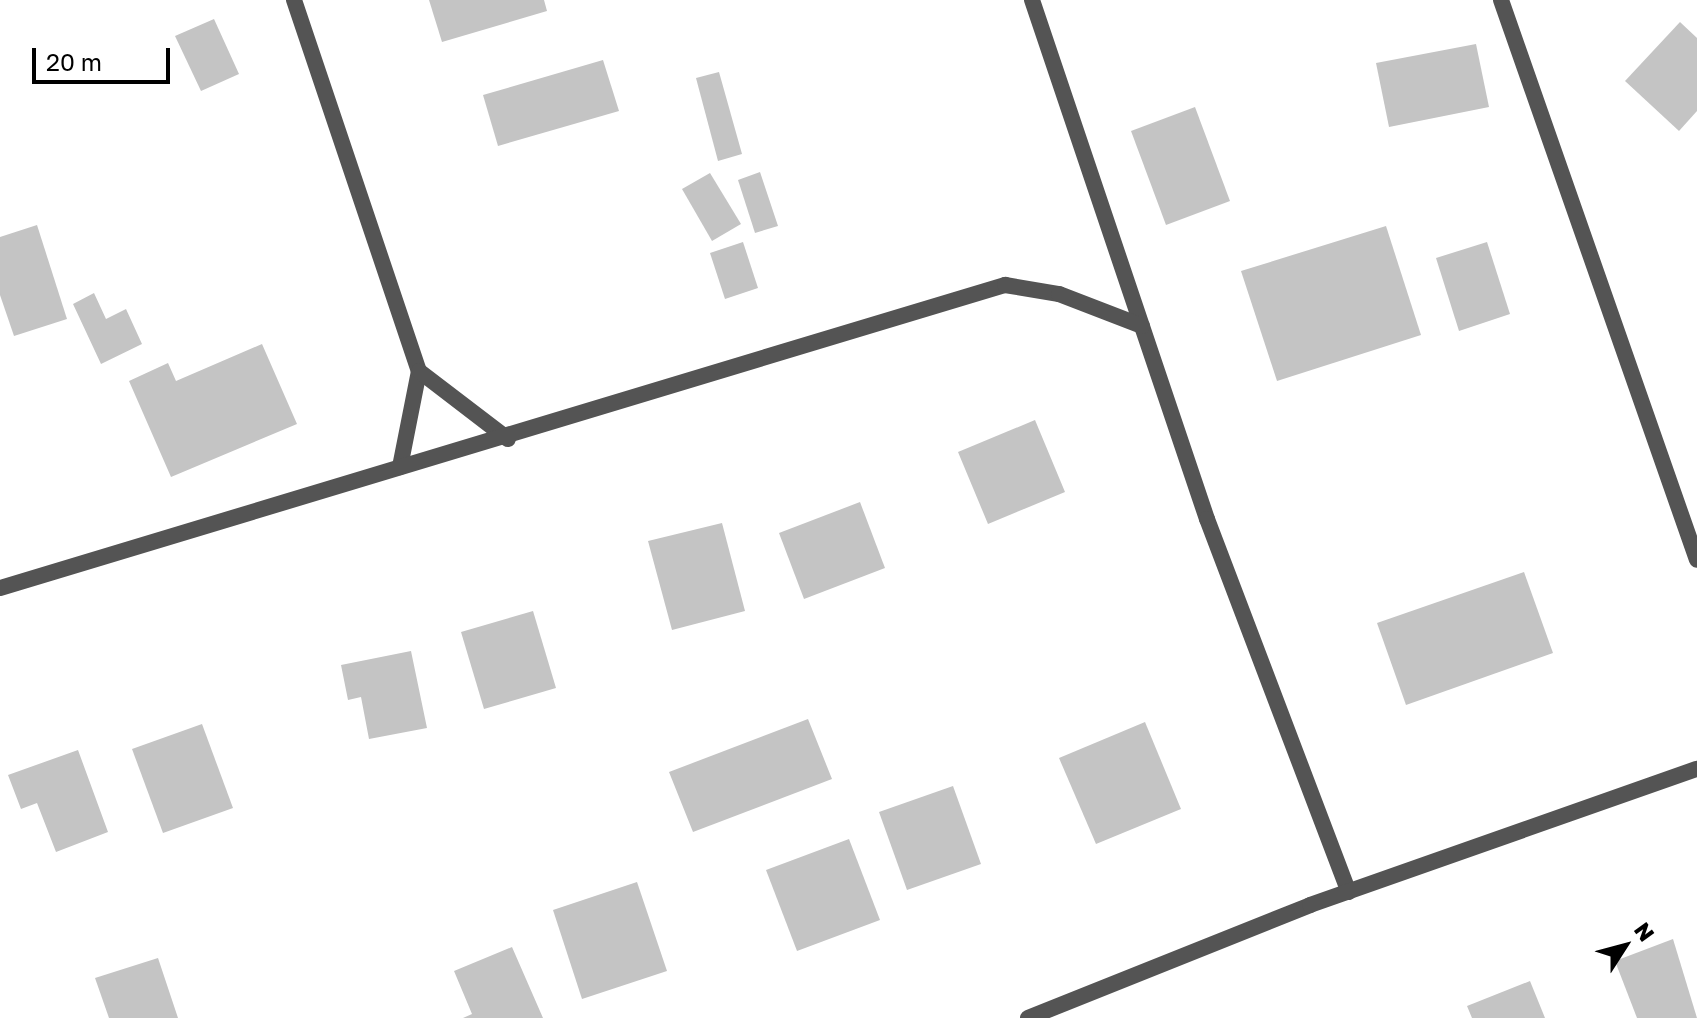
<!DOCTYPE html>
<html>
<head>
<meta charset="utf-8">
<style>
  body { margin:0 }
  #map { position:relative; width:1697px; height:1018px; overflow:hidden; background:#fff; font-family:"Golos Text",sans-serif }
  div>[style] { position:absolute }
  .building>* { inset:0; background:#c4c4c4 }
  .minor>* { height:16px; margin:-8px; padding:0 8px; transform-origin:8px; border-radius:8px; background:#545454 }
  span { translate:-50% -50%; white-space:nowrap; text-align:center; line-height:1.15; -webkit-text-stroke:8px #fff; paint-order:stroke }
  .north { position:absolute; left:1585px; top:906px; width:80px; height:80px; -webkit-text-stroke:6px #fff; paint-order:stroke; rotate:54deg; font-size:22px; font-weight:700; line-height:32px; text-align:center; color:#000 }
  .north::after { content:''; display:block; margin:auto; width:28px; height:36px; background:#000; clip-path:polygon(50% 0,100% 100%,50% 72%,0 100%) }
  .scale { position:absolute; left:32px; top:48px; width:138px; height:36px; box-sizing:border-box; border:4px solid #000; border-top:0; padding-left:10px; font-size:24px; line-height:28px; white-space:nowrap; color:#000; -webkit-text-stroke:6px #fff; paint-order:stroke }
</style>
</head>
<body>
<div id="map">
  <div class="building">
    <div style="clip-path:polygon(429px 0,544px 0,547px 11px,442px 42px)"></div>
    <div style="clip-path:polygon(214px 19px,239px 74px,201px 91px,175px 36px)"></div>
    <div style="clip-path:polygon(1680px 22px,1697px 38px,1697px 111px,1679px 131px,1625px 81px)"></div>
    <div style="clip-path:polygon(1476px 44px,1489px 107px,1389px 127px,1376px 63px)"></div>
    <div style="clip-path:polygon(603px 60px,619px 111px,498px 146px,483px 95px)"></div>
    <div style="clip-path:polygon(719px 72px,742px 154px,718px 161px,696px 78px)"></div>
    <div style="clip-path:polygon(1195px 107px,1230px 201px,1166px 225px,1131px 131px)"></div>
    <div style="clip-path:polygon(760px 172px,778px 226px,755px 233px,738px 180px)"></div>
    <div style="clip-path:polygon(710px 173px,741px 224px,712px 241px,682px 189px)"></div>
    <div style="clip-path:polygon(37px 225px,67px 319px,14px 336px,0 295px,0 237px)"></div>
    <div style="clip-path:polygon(1386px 226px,1421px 335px,1277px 381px,1241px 271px)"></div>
    <div style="clip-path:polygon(743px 242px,758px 288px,725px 299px,710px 253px)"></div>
    <div style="clip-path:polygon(1487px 242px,1510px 314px,1459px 331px,1436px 258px)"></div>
    <div style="clip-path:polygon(94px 293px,106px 319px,126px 309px,142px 344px,101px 364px,73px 304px)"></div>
    <div style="clip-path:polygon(262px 344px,297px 424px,171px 477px,129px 381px,168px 363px,176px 381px)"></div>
    <div style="clip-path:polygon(1035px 420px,1065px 492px,988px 524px,958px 452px)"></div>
    <div style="clip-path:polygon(860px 502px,885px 568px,804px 599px,779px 533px)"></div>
    <div style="clip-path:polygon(722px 523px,745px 611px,672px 630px,648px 541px)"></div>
    <div style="clip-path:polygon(1524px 572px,1553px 653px,1406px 705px,1377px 623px)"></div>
    <div style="clip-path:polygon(533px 611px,556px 688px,484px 709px,461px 632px)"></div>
    <div style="clip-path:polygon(411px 651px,427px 728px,369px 739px,361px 697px,348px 700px,341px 665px)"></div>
    <div style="clip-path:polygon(808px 719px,832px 779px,693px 832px,669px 772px)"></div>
    <div style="clip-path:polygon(1145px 722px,1181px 809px,1096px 844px,1059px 758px)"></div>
    <div style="clip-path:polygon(202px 724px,233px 808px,163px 833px,132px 749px)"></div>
    <div style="clip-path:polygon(78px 750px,108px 832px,56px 852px,37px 803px,21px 809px,8px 775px)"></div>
    <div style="clip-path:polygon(953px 786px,981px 864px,907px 890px,879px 812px)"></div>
    <div style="clip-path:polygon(849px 839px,880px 920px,797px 951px,766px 870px)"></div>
    <div style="clip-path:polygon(637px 882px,667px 971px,582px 999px,553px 910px)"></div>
    <div style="clip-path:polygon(1673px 939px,1697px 1018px,1637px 1018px,1615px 961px)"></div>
    <div style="clip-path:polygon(512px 947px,543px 1018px,463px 1018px,472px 1014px,454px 971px)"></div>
    <div style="clip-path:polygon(158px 958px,178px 1018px,109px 1018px,95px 978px)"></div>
    <div style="clip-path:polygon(1530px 981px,1545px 1018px,1472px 1018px,1467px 1006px)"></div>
  </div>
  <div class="minor">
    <div style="left:294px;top:0;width:391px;rotate:71.4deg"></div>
    <div style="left:419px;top:371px;width:98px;rotate:101.2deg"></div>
    <div style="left:1032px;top:0;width:548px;rotate:71.37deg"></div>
    <div style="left:1207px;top:519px;width:399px;rotate:69.2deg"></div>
    <div style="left:1501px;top:0;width:593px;rotate:70.71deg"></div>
    <div style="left:419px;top:371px;width:112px;rotate:37.4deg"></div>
    <div style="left:0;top:588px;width:1050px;rotate:-16.78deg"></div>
    <div style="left:1005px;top:285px;width:55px;rotate:9.5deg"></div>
    <div style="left:1059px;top:294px;width:89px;rotate:21.1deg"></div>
    <div style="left:1028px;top:1018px;width:304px;rotate:-21.8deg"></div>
    <div style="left:1310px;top:905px;width:410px;rotate:-19.4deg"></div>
  </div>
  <div class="north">N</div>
  <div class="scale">20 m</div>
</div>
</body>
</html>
